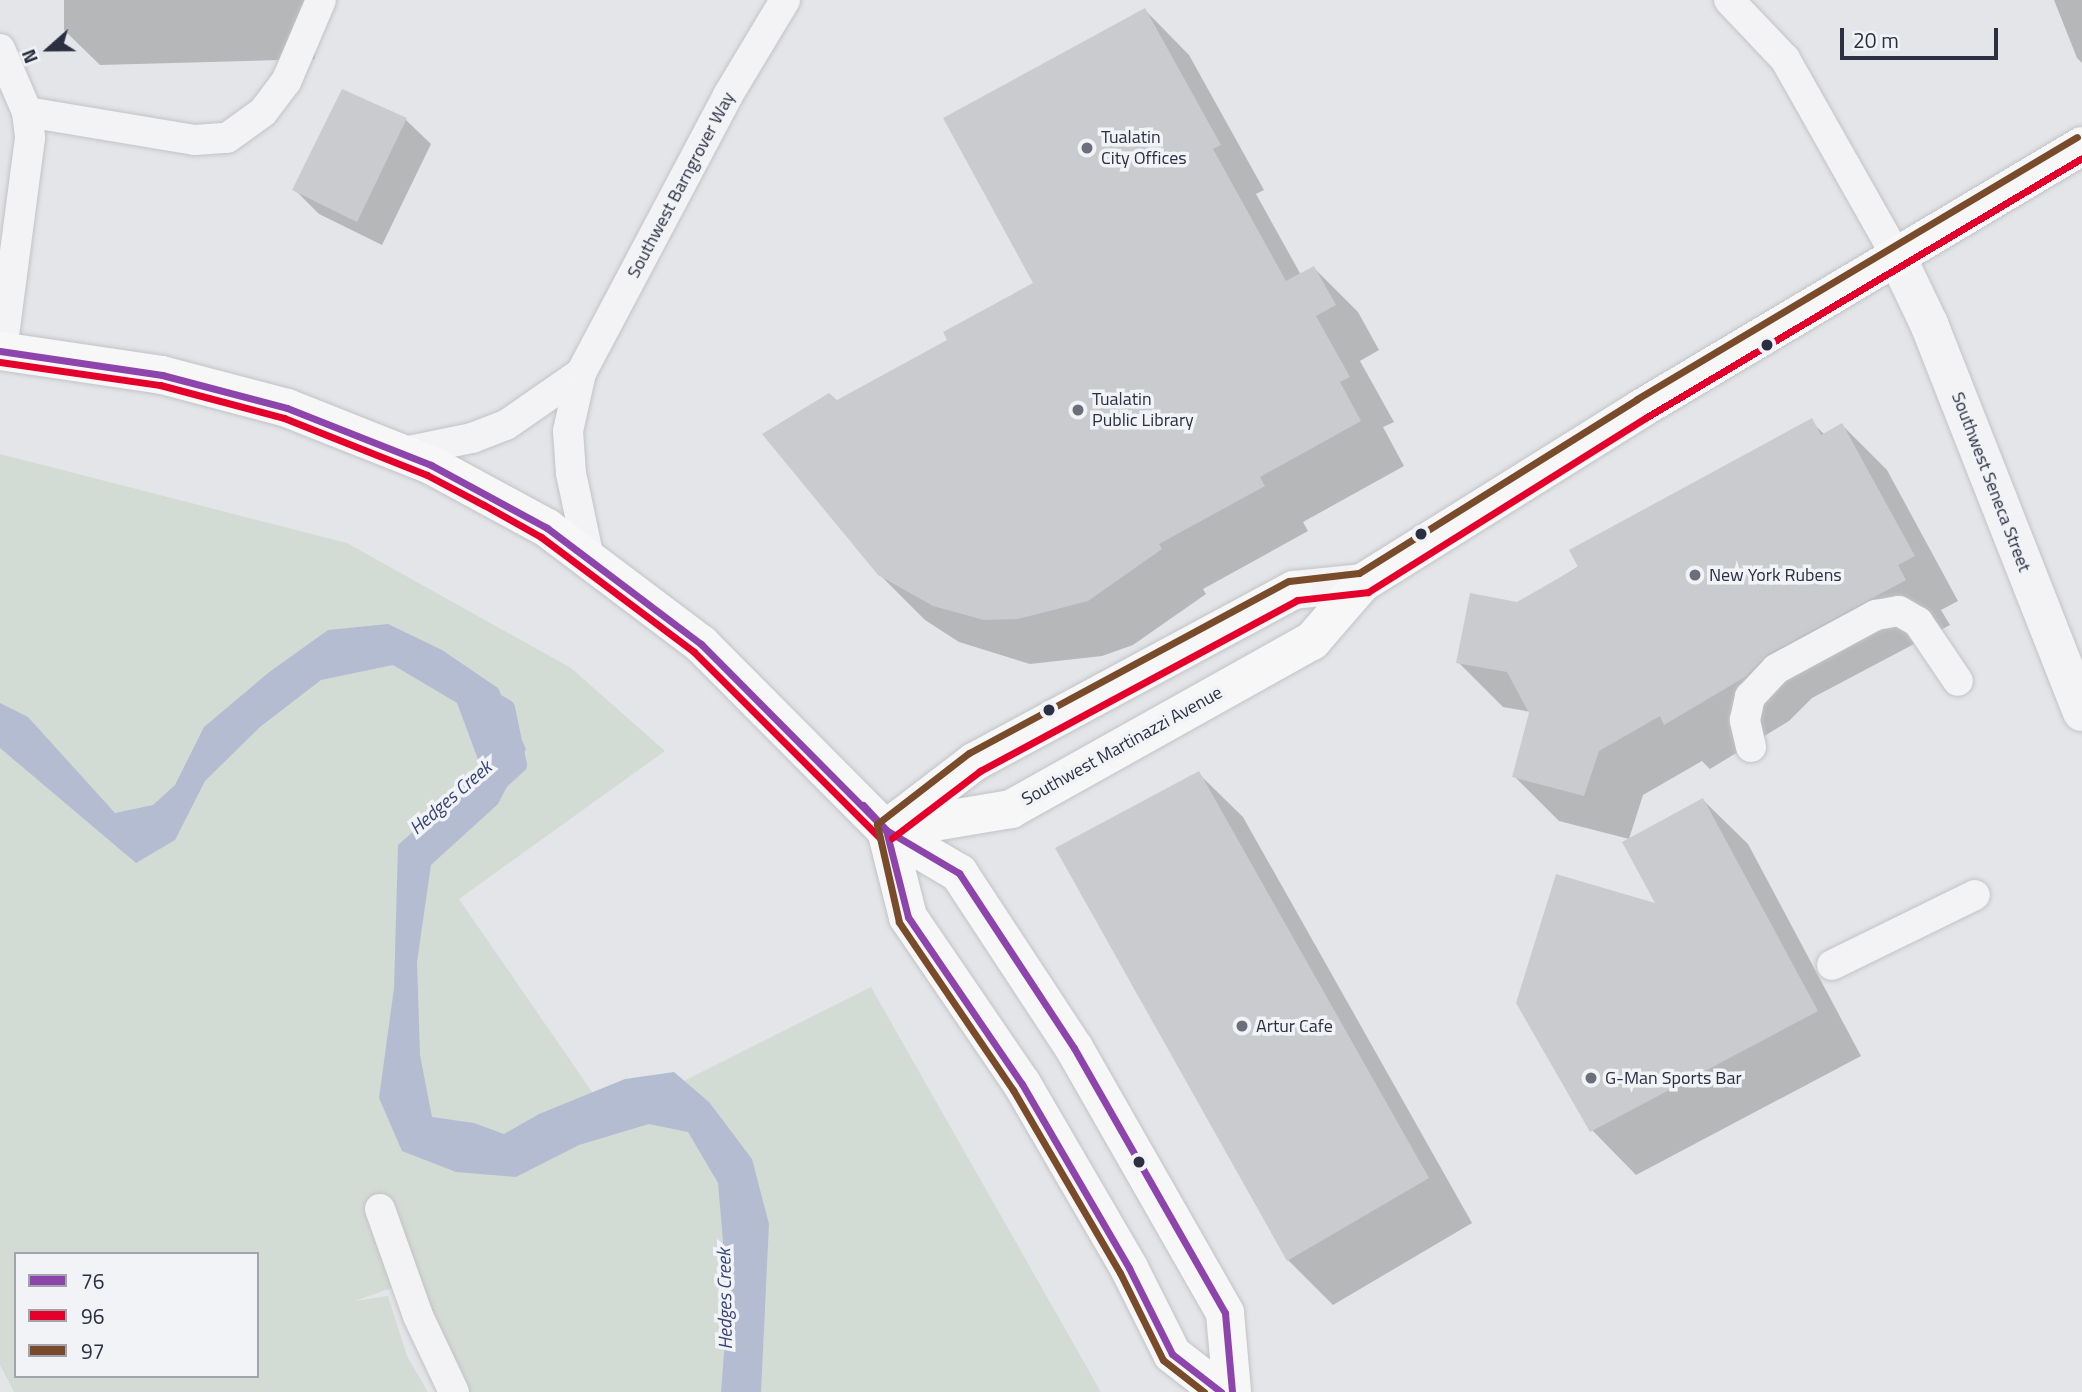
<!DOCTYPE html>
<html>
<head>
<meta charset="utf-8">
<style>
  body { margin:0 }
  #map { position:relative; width:2082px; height:1392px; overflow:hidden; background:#e4e5e8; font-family:"Titillium Web",sans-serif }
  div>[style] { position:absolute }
  .green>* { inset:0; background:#d3dcd4 }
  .water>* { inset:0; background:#b4bcd2 }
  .shadow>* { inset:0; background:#0003 }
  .stream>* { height:16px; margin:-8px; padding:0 8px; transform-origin:8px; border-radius:8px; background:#b4bcd2 }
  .building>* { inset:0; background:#cacbcf }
  .roads { filter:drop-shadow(0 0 2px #c2c3c6) drop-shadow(0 0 2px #c2c3c6) }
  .service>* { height:30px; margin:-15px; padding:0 15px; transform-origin:15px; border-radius:15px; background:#f3f3f5 }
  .minor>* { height:38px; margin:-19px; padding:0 19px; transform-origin:19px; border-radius:19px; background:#f3f3f5 }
  .tertiary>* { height:38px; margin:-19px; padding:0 19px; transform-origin:19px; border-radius:19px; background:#f3f3f5 }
  .secondary>* { height:38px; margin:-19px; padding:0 19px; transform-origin:19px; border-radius:19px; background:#f7f7f7 }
  .bus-1>* { height:7px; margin:-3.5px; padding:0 3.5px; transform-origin:3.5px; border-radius:3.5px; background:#8e44ad }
  .bus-2>* { height:7px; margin:-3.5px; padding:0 3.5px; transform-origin:3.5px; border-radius:3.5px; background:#e4002b }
  .bus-3>* { height:7px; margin:-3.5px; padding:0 3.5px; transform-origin:3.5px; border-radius:3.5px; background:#7a4b2a }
  .dots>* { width:19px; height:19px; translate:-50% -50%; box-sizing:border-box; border:4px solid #f2f3f7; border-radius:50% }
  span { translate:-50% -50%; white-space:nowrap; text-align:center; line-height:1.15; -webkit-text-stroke:7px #f2f3f7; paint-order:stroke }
  .poi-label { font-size:18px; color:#2b2f41 }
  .left { translate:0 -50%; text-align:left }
  .street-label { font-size:18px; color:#2b2f41 }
  .water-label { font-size:19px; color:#364674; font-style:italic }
  .legend { position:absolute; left:14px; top:1252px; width:245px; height:126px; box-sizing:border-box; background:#f2f3f7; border:2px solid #a2a5ae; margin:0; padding:9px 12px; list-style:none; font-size:21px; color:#2b2f41 }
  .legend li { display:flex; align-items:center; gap:14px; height:35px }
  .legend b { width:35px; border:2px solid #a2a5ae }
  .north { position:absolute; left:14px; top:14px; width:70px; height:70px; -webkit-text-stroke:5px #f2f3f7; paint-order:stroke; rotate:249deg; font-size:19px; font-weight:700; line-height:28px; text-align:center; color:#2b2f41 }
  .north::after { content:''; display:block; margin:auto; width:24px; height:32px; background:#2b2f41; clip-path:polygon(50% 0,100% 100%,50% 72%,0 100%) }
  .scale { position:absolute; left:1840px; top:28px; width:158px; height:32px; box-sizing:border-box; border:4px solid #2b2f41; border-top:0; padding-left:9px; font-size:21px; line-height:24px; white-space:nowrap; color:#2b2f41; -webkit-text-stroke:5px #f2f3f7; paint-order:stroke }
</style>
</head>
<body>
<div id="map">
  <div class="green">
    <div style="clip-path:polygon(evenodd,0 454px,347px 543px,571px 668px,665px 751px,459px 899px,610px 1118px,871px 987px,1101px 1392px,466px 1392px,411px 1281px,355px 1301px,388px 1296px,407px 1356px,428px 1392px,14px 1392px,0 1365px,0 454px,16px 1254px,257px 1254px,257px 1376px,16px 1376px,16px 1254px)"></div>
  </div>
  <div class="water">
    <div style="clip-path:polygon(388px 624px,442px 650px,498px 688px,526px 749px,498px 804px,431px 865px,417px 962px,420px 1055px,432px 1117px,474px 1123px,504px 1134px,539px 1114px,625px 1079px,674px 1072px,709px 1102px,752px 1159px,769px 1224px,761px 1392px,721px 1392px,728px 1301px,718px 1183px,688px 1132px,649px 1124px,579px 1145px,516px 1177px,456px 1172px,402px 1151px,379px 1098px,394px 988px,398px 845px,482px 770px,457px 703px,393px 665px,321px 680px,260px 727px,205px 781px,175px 840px,136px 863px,0 748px,0 703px,28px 717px,115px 813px,153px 805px,175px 785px,204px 727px,268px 673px,328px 630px)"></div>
  </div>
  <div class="shadow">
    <div style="clip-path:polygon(64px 0,313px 0,315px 59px,100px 65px,64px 30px)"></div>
    <div style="clip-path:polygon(2054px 0,2082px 0,2082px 63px,2077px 58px)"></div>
    <div style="clip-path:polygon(1145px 10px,1189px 55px,1264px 190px,1256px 194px,1301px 275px,1314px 268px,1358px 312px,1379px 350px,1360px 361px,1394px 422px,1383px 427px,1404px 466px,1303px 522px,1308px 531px,1203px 589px,1206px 594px,1133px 645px,1102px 656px,1030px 664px,959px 642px,925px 620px,879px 574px,837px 402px,950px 341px,1035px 284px)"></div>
    <div style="clip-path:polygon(342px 91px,406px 120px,431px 144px,382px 245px,319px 214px,295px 190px)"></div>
    <div style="clip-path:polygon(1811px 421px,1825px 435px,1842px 425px,1887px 470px,1958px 601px,1941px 610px,1950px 625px,1812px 698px,1789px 721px,1710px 769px,1702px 761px,1643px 795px,1629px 839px,1559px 821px,1514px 776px,1531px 712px,1503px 707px,1458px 662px,1518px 604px)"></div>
    <div style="clip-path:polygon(1198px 773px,1243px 817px,1472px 1223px,1333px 1305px,1288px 1260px)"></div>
    <div style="clip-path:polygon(1703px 800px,1748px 844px,1861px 1056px,1636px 1175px,1592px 1130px,1658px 906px)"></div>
  </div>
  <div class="stream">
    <div style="left:489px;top:697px;width:21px;rotate:31deg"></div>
    <div style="left:507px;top:708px;width:58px;rotate:78.1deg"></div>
    <div style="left:519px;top:765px;width:24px;rotate:138deg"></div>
  </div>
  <div class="building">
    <div style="clip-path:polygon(1145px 8px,1221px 145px,1213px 149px,1286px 281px,1314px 266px,1336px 305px,1316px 316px,1350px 377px,1340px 382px,1361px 421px,1260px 477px,1265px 486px,1159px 544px,1162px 549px,1088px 601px,1018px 619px,984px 620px,933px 606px,878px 575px,762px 434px,829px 393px,837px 400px,947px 340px,943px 332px,1033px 283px,943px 118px)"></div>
    <div style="clip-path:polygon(342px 89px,407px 118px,357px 222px,292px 190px)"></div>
    <div style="clip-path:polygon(1812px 418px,1821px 435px,1842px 423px,1915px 556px,1898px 565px,1906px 580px,1768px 654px,1745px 677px,1664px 725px,1660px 716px,1599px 751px,1584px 796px,1512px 777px,1529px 713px,1507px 672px,1456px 663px,1470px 593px,1517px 602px,1578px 567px,1569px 550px)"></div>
    <div style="clip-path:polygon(1199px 771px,1429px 1178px,1287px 1261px,1055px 848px)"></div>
    <div style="clip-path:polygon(1703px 798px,1818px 1011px,1590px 1132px,1516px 1003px,1556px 874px,1655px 903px,1622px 842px)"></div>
  </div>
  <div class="roads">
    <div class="service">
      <div style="left:1729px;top:0;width:81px;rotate:46.5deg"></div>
      <div style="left:1785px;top:59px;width:225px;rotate:60.5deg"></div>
      <div style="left:0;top:49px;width:69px;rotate:66.8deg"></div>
      <div style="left:27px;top:112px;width:26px;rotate:83deg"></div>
      <div style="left:30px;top:138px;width:215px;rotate:97.5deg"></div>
      <div style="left:27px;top:112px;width:170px;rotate:9.5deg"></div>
      <div style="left:195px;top:140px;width:32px;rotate:-4deg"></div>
      <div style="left:227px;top:138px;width:44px;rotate:-35.8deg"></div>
      <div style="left:263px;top:112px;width:38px;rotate:-53deg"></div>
      <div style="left:286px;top:82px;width:89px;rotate:-66.9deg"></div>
      <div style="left:399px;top:453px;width:75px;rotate:-11.6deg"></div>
      <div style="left:472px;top:438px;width:36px;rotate:-21deg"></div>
      <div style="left:506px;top:425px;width:91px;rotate:-34.7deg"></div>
      <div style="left:589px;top:558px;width:87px;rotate:-102deg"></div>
      <div style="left:571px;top:473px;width:42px;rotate:-94.1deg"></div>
      <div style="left:568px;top:431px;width:59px;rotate:-77.4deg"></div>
      <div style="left:581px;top:373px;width:314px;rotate:-62.1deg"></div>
      <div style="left:728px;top:95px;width:111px;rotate:-59deg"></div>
      <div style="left:1751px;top:747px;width:28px;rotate:-103deg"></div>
      <div style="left:1745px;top:720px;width:24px;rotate:-78deg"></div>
      <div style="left:1750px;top:697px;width:38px;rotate:-47deg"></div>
      <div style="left:1776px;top:669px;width:114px;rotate:-28.4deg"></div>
      <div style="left:1876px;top:615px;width:23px;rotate:-10deg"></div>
      <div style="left:1899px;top:611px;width:22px;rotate:30deg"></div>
      <div style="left:1918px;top:622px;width:71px;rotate:55.9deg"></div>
      <div style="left:1832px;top:965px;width:159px;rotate:-26.1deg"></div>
      <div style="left:380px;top:1209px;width:114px;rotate:70.4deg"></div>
      <div style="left:418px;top:1316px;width:84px;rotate:64.7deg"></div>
    </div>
    <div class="minor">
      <div style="left:1896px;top:255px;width:76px;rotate:64.4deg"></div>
      <div style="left:1929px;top:324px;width:417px;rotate:68.5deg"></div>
    </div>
    <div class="tertiary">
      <div style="left:1294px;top:590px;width:68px;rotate:-5.9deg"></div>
    </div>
    <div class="secondary">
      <div style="left:0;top:351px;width:164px;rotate:8.4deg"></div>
      <div style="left:162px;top:375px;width:129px;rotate:14.8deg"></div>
      <div style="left:287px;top:408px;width:155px;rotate:21.6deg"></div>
      <div style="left:431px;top:465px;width:132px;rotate:28.5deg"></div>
      <div style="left:547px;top:528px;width:193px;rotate:37deg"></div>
      <div style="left:701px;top:644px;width:262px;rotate:45.2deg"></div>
      <div style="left:886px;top:830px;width:85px;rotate:30.5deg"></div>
      <div style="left:959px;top:873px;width:209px;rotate:56.7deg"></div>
      <div style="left:1074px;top:1048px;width:305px;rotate:60.3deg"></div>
      <div style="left:1225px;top:1313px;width:79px;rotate:84.9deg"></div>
      <div style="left:889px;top:827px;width:107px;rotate:-37.4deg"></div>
      <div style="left:974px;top:762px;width:363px;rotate:-28.3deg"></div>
      <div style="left:886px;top:830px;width:127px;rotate:-9.5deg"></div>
      <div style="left:1011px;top:809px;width:345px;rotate:-29.2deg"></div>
      <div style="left:1312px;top:641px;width:77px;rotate:-49.2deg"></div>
      <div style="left:1362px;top:583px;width:330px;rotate:-32deg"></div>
      <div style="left:1642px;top:408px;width:512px;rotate:-30.77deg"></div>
      <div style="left:886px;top:830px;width:90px;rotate:75.8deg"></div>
      <div style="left:908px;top:917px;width:202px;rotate:55.7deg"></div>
      <div style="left:1022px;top:1084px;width:213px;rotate:59.8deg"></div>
      <div style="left:1129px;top:1268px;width:96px;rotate:63.4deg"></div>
      <div style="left:1172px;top:1354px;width:62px;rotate:37.8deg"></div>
    </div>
  </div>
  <div class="bus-1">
    <div style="left:0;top:351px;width:164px;rotate:8.4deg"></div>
    <div style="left:162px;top:375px;width:129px;rotate:14.8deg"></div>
    <div style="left:287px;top:408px;width:155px;rotate:21.6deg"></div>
    <div style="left:431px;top:465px;width:132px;rotate:28.5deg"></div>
    <div style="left:547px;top:528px;width:193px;rotate:37deg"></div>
    <div style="left:701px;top:644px;width:262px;rotate:45.2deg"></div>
    <div style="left:886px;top:830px;width:85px;rotate:30.5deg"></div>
    <div style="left:959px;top:873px;width:209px;rotate:56.7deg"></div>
    <div style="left:1074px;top:1048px;width:305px;rotate:60.3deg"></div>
    <div style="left:1225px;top:1313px;width:79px;rotate:84.9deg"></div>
    <div style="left:863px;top:805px;width:34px;rotate:47deg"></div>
    <div style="left:886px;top:830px;width:90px;rotate:75.8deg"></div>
    <div style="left:908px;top:917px;width:202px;rotate:55.7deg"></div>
    <div style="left:1022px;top:1084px;width:213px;rotate:59.8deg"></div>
    <div style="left:1129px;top:1268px;width:96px;rotate:63.4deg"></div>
    <div style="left:1172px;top:1354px;width:62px;rotate:37.8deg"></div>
  </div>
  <div class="bus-2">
    <div style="left:0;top:362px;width:162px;rotate:8.2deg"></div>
    <div style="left:160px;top:385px;width:128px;rotate:14.9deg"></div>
    <div style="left:284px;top:418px;width:154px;rotate:21.7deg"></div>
    <div style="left:427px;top:475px;width:64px;rotate:27.8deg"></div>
    <div style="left:484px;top:505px;width:65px;rotate:29.3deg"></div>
    <div style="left:541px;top:537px;width:191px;rotate:36.9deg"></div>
    <div style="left:694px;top:652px;width:262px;rotate:45deg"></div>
    <div style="left:892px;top:838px;width:111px;rotate:-37.3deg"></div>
    <div style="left:980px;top:771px;width:360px;rotate:-28.3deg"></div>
    <div style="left:1297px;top:600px;width:71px;rotate:-6.4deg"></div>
    <div style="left:1368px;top:592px;width:329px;rotate:-32.1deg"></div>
    <div style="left:1647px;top:417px;width:506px;rotate:-30.77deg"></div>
  </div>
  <div class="bus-3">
    <div style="left:1204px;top:1392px;width:52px;rotate:-142deg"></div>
    <div style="left:1163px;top:1360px;width:97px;rotate:-116.3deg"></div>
    <div style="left:1120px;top:1273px;width:212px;rotate:-120.3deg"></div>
    <div style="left:1013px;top:1090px;width:203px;rotate:-124.2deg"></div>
    <div style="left:899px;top:922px;width:100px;rotate:-102.7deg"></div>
    <div style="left:877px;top:824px;width:116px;rotate:-37.7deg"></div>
    <div style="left:969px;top:753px;width:363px;rotate:-28.3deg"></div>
    <div style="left:1289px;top:581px;width:70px;rotate:-6.5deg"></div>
    <div style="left:1359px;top:573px;width:328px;rotate:-32deg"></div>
    <div style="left:1637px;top:399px;width:512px;rotate:-30.77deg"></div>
  </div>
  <div class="dots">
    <div style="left:1087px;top:148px;background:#6c6f7b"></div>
    <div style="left:1767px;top:345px;background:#2b2f41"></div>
    <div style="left:1078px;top:410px;background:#6c6f7b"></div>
    <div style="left:1421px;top:534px;background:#2b2f41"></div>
    <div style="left:1695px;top:575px;background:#6c6f7b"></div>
    <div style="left:1049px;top:710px;background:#2b2f41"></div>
    <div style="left:1242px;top:1026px;background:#6c6f7b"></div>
    <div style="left:1591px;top:1078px;background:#6c6f7b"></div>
    <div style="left:1139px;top:1162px;background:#2b2f41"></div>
  </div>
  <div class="poi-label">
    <span class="left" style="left:1101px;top:148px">Tualatin<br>City Offices</span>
    <span class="left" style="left:1092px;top:410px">Tualatin<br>Public Library</span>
    <span class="left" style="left:1709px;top:575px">New York Rubens</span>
    <span class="left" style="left:1256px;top:1026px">Artur Cafe</span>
    <span class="left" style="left:1605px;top:1078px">G-Man Sports Bar</span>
  </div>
  <div class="street-label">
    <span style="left:681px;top:185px;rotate:-62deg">Southwest Barngrover Way</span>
    <span style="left:1991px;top:482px;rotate:69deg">Southwest Seneca Street</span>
    <span style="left:1122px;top:746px;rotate:-29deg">Southwest Martinazzi Avenue</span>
  </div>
  <div class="water-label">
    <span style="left:450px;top:797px;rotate:-41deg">Hedges Creek</span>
    <span style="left:724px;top:1299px;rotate:-91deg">Hedges Creek</span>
  </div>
  <ul class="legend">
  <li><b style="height:9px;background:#8e44ad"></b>76</li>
  <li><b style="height:9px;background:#e4002b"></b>96</li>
  <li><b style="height:9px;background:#7a4b2a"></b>97</li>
  </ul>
  <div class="north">N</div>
  <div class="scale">20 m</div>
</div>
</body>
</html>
